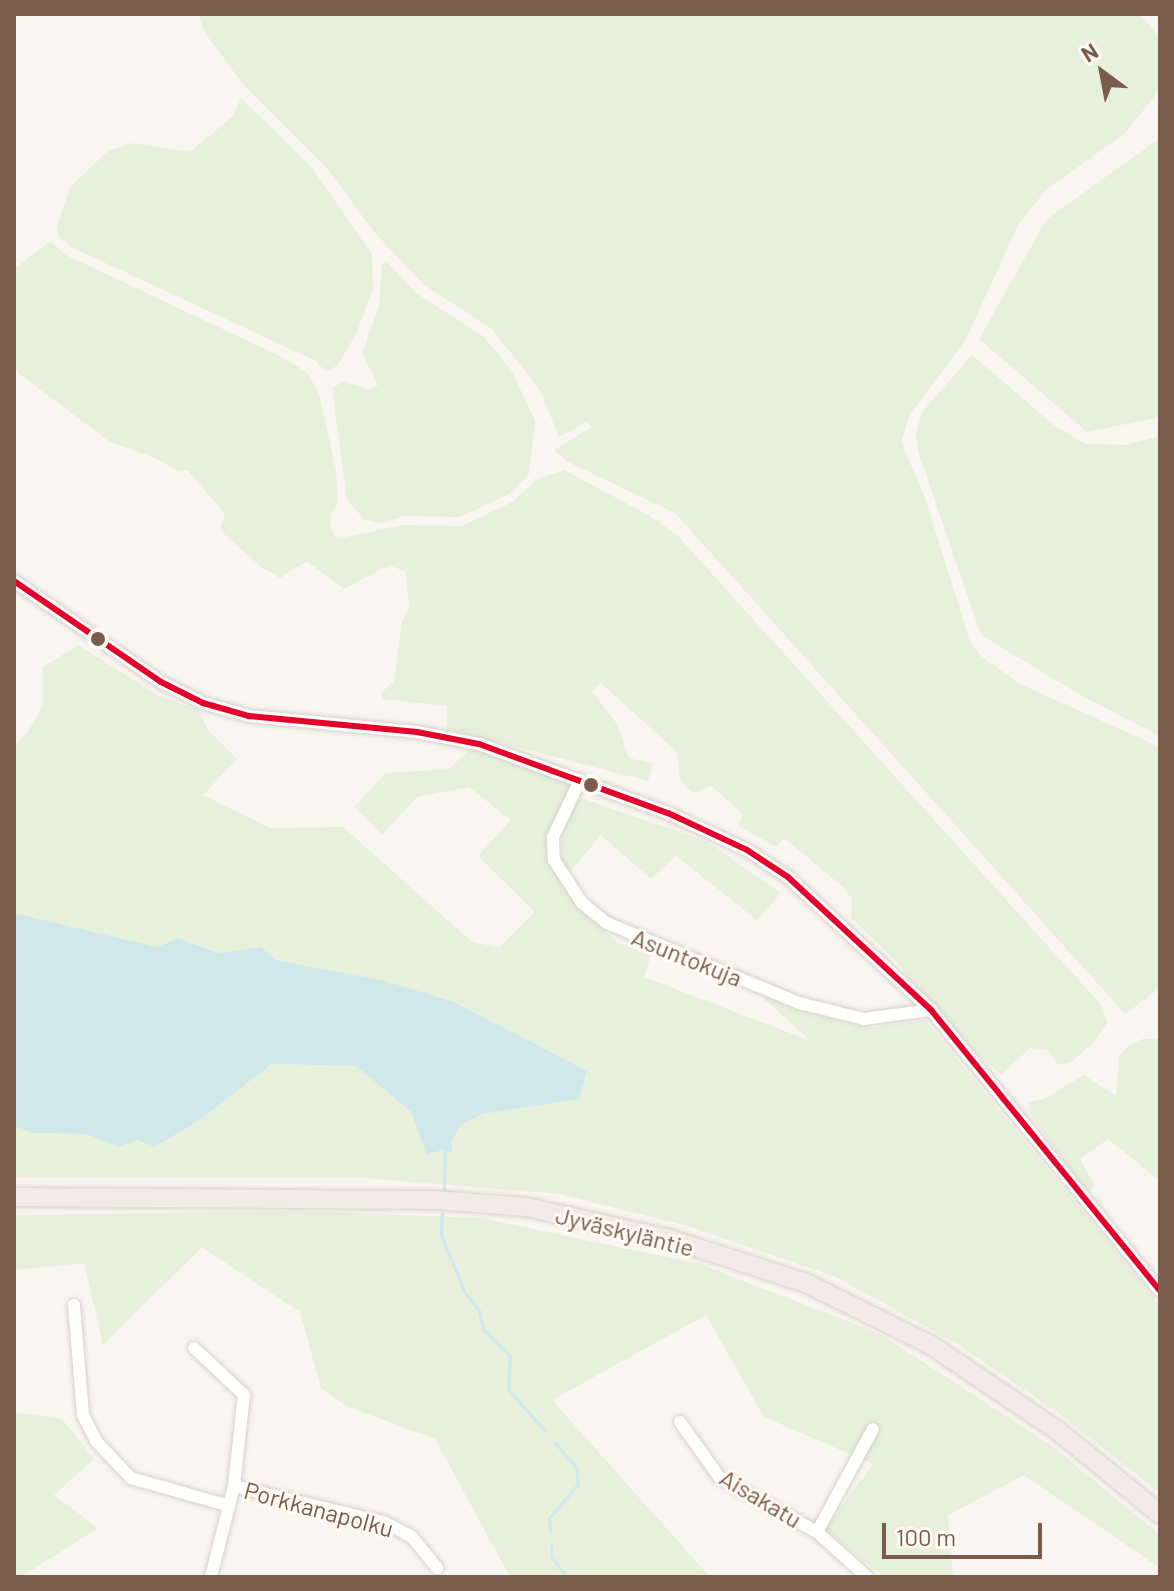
<!DOCTYPE html>
<html>
<head>
<meta charset="utf-8">
<style>
  body { margin:0 }
  #map { position:relative; width:1174px; height:1591px; overflow:hidden; background:#f9f5f0; font-family:Barlow,sans-serif }
  div>[style] { position:absolute }
  .green>* { inset:0; background:#e7f0db }
  .water>* { inset:0; background:#d0e8ea }
  .stream>* { height:3px; margin:-1.5px; padding:0 1.5px; transform-origin:1.5px; border-radius:1.5px; background:#d0e8ea }
  .roads { filter:drop-shadow(0 0 2px #d7d1cb) drop-shadow(0 0 2px #d7d1cb) }
  .minor>* { height:12px; margin:-6px; padding:0 6px; transform-origin:6px; border-radius:6px; background:#fefefd }
  .highway>* { height:18px; margin:-9px; padding:0 9px; transform-origin:9px; border-radius:9px; background:#f2eae7 }
  .bus-1>* { height:6px; margin:-3px; padding:0 3px; transform-origin:3px; border-radius:3px; background:#e4002b }
  .dots>* { width:22px; height:22px; translate:-50% -50%; box-sizing:border-box; border:4px solid #fffaf3; border-radius:50% }
  span { translate:-50% -50%; white-space:nowrap; text-align:center; line-height:1.15; -webkit-text-stroke:6px #fffaf3; paint-order:stroke }
  .street-label { font-size:24px; color:#7a5c4d }
  .frame { position:absolute; inset:0; border:16px solid #7a5c4d; pointer-events:none }
  .north { position:absolute; left:1062px; top:32px; width:80px; height:80px; -webkit-text-stroke:6px #fffaf3; paint-order:stroke; rotate:328deg; font-size:22px; font-weight:700; line-height:32px; text-align:center; color:#7a5c4d }
  .north::after { content:''; display:block; margin:auto; width:28px; height:36px; background:#7a5c4d; clip-path:polygon(50% 0,100% 100%,50% 72%,0 100%) }
  .scale { position:absolute; left:882px; top:1523px; width:160px; height:36px; box-sizing:border-box; border:4px solid #7a5c4d; border-top:0; padding-left:10px; font-size:24px; line-height:28px; white-space:nowrap; color:#7a5c4d; -webkit-text-stroke:6px #fffaf3; paint-order:stroke }
</style>
</head>
<body>
<div id="map">
  <div class="green">
    <div style="clip-path:polygon(198px 14px,1139px 14px,1150px 25px,1160px 41px,1160px 84px,1154px 97px,1125px 133px,1046px 190px,1019px 223px,965px 341px,910px 414px,901px 442px,925px 498px,970px 642px,982px 657px,1022px 685px,1160px 747px,1160px 988px,1125px 1014px,675px 513px,568px 462px,554px 450px,592px 427px,587px 422px,559px 437px,540px 390px,492px 329px,424px 285px,374px 232px,326px 167px,243px 84px,205px 33px)"></div>
    <div style="clip-path:polygon(241px 98px,312px 168px,372px 254px,373px 288px,357px 332px,338px 365px,326px 372px,316px 361px,71px 247px,58px 236px,57px 227px,70px 187px,108px 151px,134px 143px,190px 152px,233px 116px)"></div>
    <div style="clip-path:polygon(1160px 138px,1160px 417px,1087px 432px,979px 339px,1047px 219px)"></div>
    <div style="clip-path:polygon(50px 241px,66px 255px,282px 357px,308px 373px,319px 394px,336px 470px,338px 502px,331px 514px,330px 526px,336px 539px,404px 525px,462px 526px,514px 501px,537px 479px,564px 470px,650px 516px,677px 535px,1102px 1006px,1107px 1023px,1095px 1041px,1071px 1062px,1058px 1065px,1048px 1050px,1030px 1048px,1001px 1075px,960px 1039px,896px 961px,851px 918px,852px 899px,843px 887px,784px 838px,776px 847px,738px 826px,743px 814px,711px 786px,693px 793px,681px 782px,676px 751px,601px 683px,592px 691px,617px 724px,629px 758px,653px 764px,648px 781px,447px 729px,447px 706px,383px 699px,381px 693px,394px 681px,402px 621px,409px 607px,406px 572px,389px 565px,344px 589px,307px 561px,280px 578px,260px 566px,220px 530px,225px 514px,188px 471px,177px 470px,155px 458px,110px 442px,18px 373px,14px 362px,14px 269px)"></div>
    <div style="clip-path:polygon(387px 262px,417px 294px,483px 336px,512px 371px,535px 421px,529px 474px,509px 494px,460px 517px,403px 516px,379px 523px,365px 520px,347px 500px,332px 388px,345px 381px,368px 390px,378px 385px,362px 353px,379px 306px,382px 265px)"></div>
    <div style="clip-path:polygon(972px 355px,1055px 426px,1085px 444px,1125px 445px,1160px 436px,1160px 736px,1082px 696px,981px 635px,918px 451px,916px 433px,922px 412px)"></div>
    <div style="clip-path:polygon(78px 645px,159px 696px,198px 710px,209px 731px,237px 759px,203px 795px,270px 828px,343px 827px,471px 941px,499px 948px,535px 912px,478px 856px,511px 820px,469px 787px,417px 797px,382px 835px,354px 807px,386px 773px,448px 769px,473px 748px,571px 784px,547px 840px,550px 866px,581px 908px,617px 942px,651px 955px,644px 977px,811px 1041px,759px 994px,799px 1010px,869px 1028px,925px 1020px,1160px 1305px,1160px 1493px,1057px 1412px,957px 1344px,836px 1277px,691px 1227px,560px 1194px,365px 1178px,14px 1178px,14px 1126px,32px 1133px,86px 1134px,118px 1147px,137px 1140px,156px 1147px,197px 1122px,272px 1064px,356px 1066px,411px 1112px,428px 1155px,445px 1149px,460px 1125px,483px 1114px,578px 1099px,454px 1002px,386px 981px,276px 960px,261px 947px,218px 953px,178px 938px,157px 947px,14px 913px,14px 745px,27px 733px,43px 706px,43px 667px)"></div>
    <div style="clip-path:polygon(578px 797px,706px 841px,781px 893px,757px 920px,676px 856px,651px 879px,601px 835px,567px 875px,562px 861px,562px 836px)"></div>
    <div style="clip-path:polygon(1142px 1039px,1160px 1039px,1160px 1181px,1108px 1139px,1080px 1159px,1095px 1186px,1087px 1193px,1030px 1114px,1029px 1102px,1044px 1099px,1084px 1075px,1116px 1096px,1119px 1057px,1128px 1046px)"></div>
    <div style="clip-path:polygon(304px 1211px,480px 1218px,700px 1264px,880px 1334px,1051px 1445px,1160px 1535px,1160px 1568px,1024px 1475px,948px 1515px,953px 1577px,884px 1577px,824px 1529px,873px 1464px,764px 1417px,706px 1315px,552px 1400px,710px 1577px,510px 1577px,435px 1439px,346px 1406px,321px 1388px,300px 1312px,202px 1247px,103px 1345px,84px 1263px,16px 1270px,14px 1280px,14px 1215px)"></div>
    <div style="clip-path:polygon(14px 1412px,62px 1419px,94px 1459px,54px 1495px,98px 1528px,21px 1577px,14px 1577px)"></div>
  </div>
  <div class="water">
    <div style="clip-path:polygon(14px 913px,157px 947px,178px 938px,218px 953px,261px 947px,276px 960px,386px 981px,454px 1002px,587px 1071px,579px 1099px,483px 1114px,460px 1125px,451px 1143px,452px 1152px,445px 1149px,427px 1155px,411px 1112px,356px 1066px,272px 1064px,197px 1122px,155px 1147px,137px 1140px,118px 1147px,86px 1134px,32px 1133px,14px 1126px)"></div>
  </div>
  <div class="stream">
    <div style="left:444px;top:1192px;width:43px;rotate:-88.7deg"></div>
    <div style="left:442px;top:1213px;width:22px;rotate:93deg"></div>
    <div style="left:441px;top:1235px;width:63px;rotate:67.5deg"></div>
    <div style="left:465px;top:1293px;width:22px;rotate:51deg"></div>
    <div style="left:479px;top:1310px;width:19px;rotate:78deg"></div>
    <div style="left:483px;top:1329px;width:38px;rotate:45deg"></div>
    <div style="left:510px;top:1356px;width:33px;rotate:93deg"></div>
    <div style="left:508px;top:1389px;width:56px;rotate:48.6deg"></div>
    <div style="left:550px;top:1531px;width:13px;rotate:-94deg"></div>
    <div style="left:549px;top:1518px;width:45px;rotate:-49.5deg"></div>
    <div style="left:578px;top:1484px;width:17px;rotate:-97deg"></div>
    <div style="left:576px;top:1467px;width:32px;rotate:-131deg"></div>
    <div style="left:551px;top:1544px;width:13px;rotate:86deg"></div>
    <div style="left:552px;top:1557px;width:24px;rotate:55deg"></div>
  </div>
  <div class="roads">
    <div class="minor">
      <div style="left:14px;top:581px;width:178px;rotate:34.5deg"></div>
      <div style="left:161px;top:682px;width:47px;rotate:26.6deg"></div>
      <div style="left:203px;top:703px;width:48px;rotate:15.8deg"></div>
      <div style="left:249px;top:716px;width:169px;rotate:5.4deg"></div>
      <div style="left:417px;top:732px;width:63px;rotate:11deg"></div>
      <div style="left:479px;top:744px;width:201px;rotate:20.1deg"></div>
      <div style="left:668px;top:813px;width:87px;rotate:25.1deg"></div>
      <div style="left:747px;top:850px;width:49px;rotate:33.4deg"></div>
      <div style="left:788px;top:877px;width:195px;rotate:42.9deg"></div>
      <div style="left:931px;top:1010px;width:362px;rotate:50.8deg"></div>
      <div style="left:580px;top:780px;width:63px;rotate:115.3deg"></div>
      <div style="left:553px;top:837px;width:23px;rotate:88deg"></div>
      <div style="left:554px;top:860px;width:51px;rotate:56.9deg"></div>
      <div style="left:582px;top:903px;width:32px;rotate:39deg"></div>
      <div style="left:607px;top:923px;width:208px;rotate:22.6deg"></div>
      <div style="left:799px;top:1003px;width:67px;rotate:13.8deg"></div>
      <div style="left:864px;top:1019px;width:68px;rotate:-7.7deg"></div>
      <div style="left:74px;top:1305px;width:110px;rotate:85.3deg"></div>
      <div style="left:83px;top:1415px;width:29px;rotate:63deg"></div>
      <div style="left:96px;top:1441px;width:51px;rotate:46.6deg"></div>
      <div style="left:131px;top:1478px;width:102px;rotate:15.9deg"></div>
      <div style="left:194px;top:1348px;width:69px;rotate:43.2deg"></div>
      <div style="left:244px;top:1395px;width:92px;rotate:96.3deg"></div>
      <div style="left:234px;top:1486px;width:94px;rotate:104.2deg"></div>
      <div style="left:680px;top:1422px;width:69px;rotate:54.5deg"></div>
      <div style="left:720px;top:1478px;width:111px;rotate:29.1deg"></div>
      <div style="left:817px;top:1532px;width:67px;rotate:42deg"></div>
      <div style="left:234px;top:1486px;width:156px;rotate:13.7deg"></div>
      <div style="left:386px;top:1523px;width:30px;rotate:28deg"></div>
      <div style="left:412px;top:1537px;width:40px;rotate:51deg"></div>
      <div style="left:817px;top:1532px;width:117px;rotate:-61.5deg"></div>
    </div>
    <div class="highway">
      <div style="left:14px;top:1197px;width:421px;rotate:0.4deg"></div>
      <div style="left:435px;top:1200px;width:91px;rotate:4.4deg"></div>
      <div style="left:526px;top:1207px;width:148px;rotate:12.5deg"></div>
      <div style="left:670px;top:1239px;width:143px;rotate:17.9deg"></div>
      <div style="left:806px;top:1283px;width:140px;rotate:26.4deg"></div>
      <div style="left:931px;top:1345px;width:153px;rotate:34.1deg"></div>
      <div style="left:1058px;top:1431px;width:132px;rotate:39.1deg"></div>
    </div>
  </div>
  <div class="bus-1">
    <div style="left:14px;top:581px;width:178px;rotate:34.5deg"></div>
    <div style="left:161px;top:682px;width:47px;rotate:26.6deg"></div>
    <div style="left:203px;top:703px;width:48px;rotate:15.8deg"></div>
    <div style="left:249px;top:716px;width:169px;rotate:5.4deg"></div>
    <div style="left:417px;top:732px;width:63px;rotate:11deg"></div>
    <div style="left:479px;top:744px;width:201px;rotate:20.1deg"></div>
    <div style="left:668px;top:813px;width:87px;rotate:25.1deg"></div>
    <div style="left:747px;top:850px;width:49px;rotate:33.4deg"></div>
    <div style="left:788px;top:877px;width:195px;rotate:42.9deg"></div>
    <div style="left:931px;top:1010px;width:362px;rotate:50.8deg"></div>
  </div>
  <div class="dots">
    <div style="left:98px;top:639px;background:#7a5c4d"></div>
    <div style="left:591px;top:785px;background:#7a5c4d"></div>
  </div>
  <div class="street-label">
    <span style="left:687px;top:957px;rotate:22deg">Asuntokuja</span>
    <span style="left:625px;top:1231px;rotate:14deg">Jyväskyläntie</span>
    <span style="left:761px;top:1498px;rotate:31deg">Aisakatu</span>
    <span style="left:319px;top:1509px;rotate:15deg">Porkkanapolku</span>
  </div>
  <div class="frame"></div>
  <div class="north">N</div>
  <div class="scale">100 m</div>
</div>
</body>
</html>
